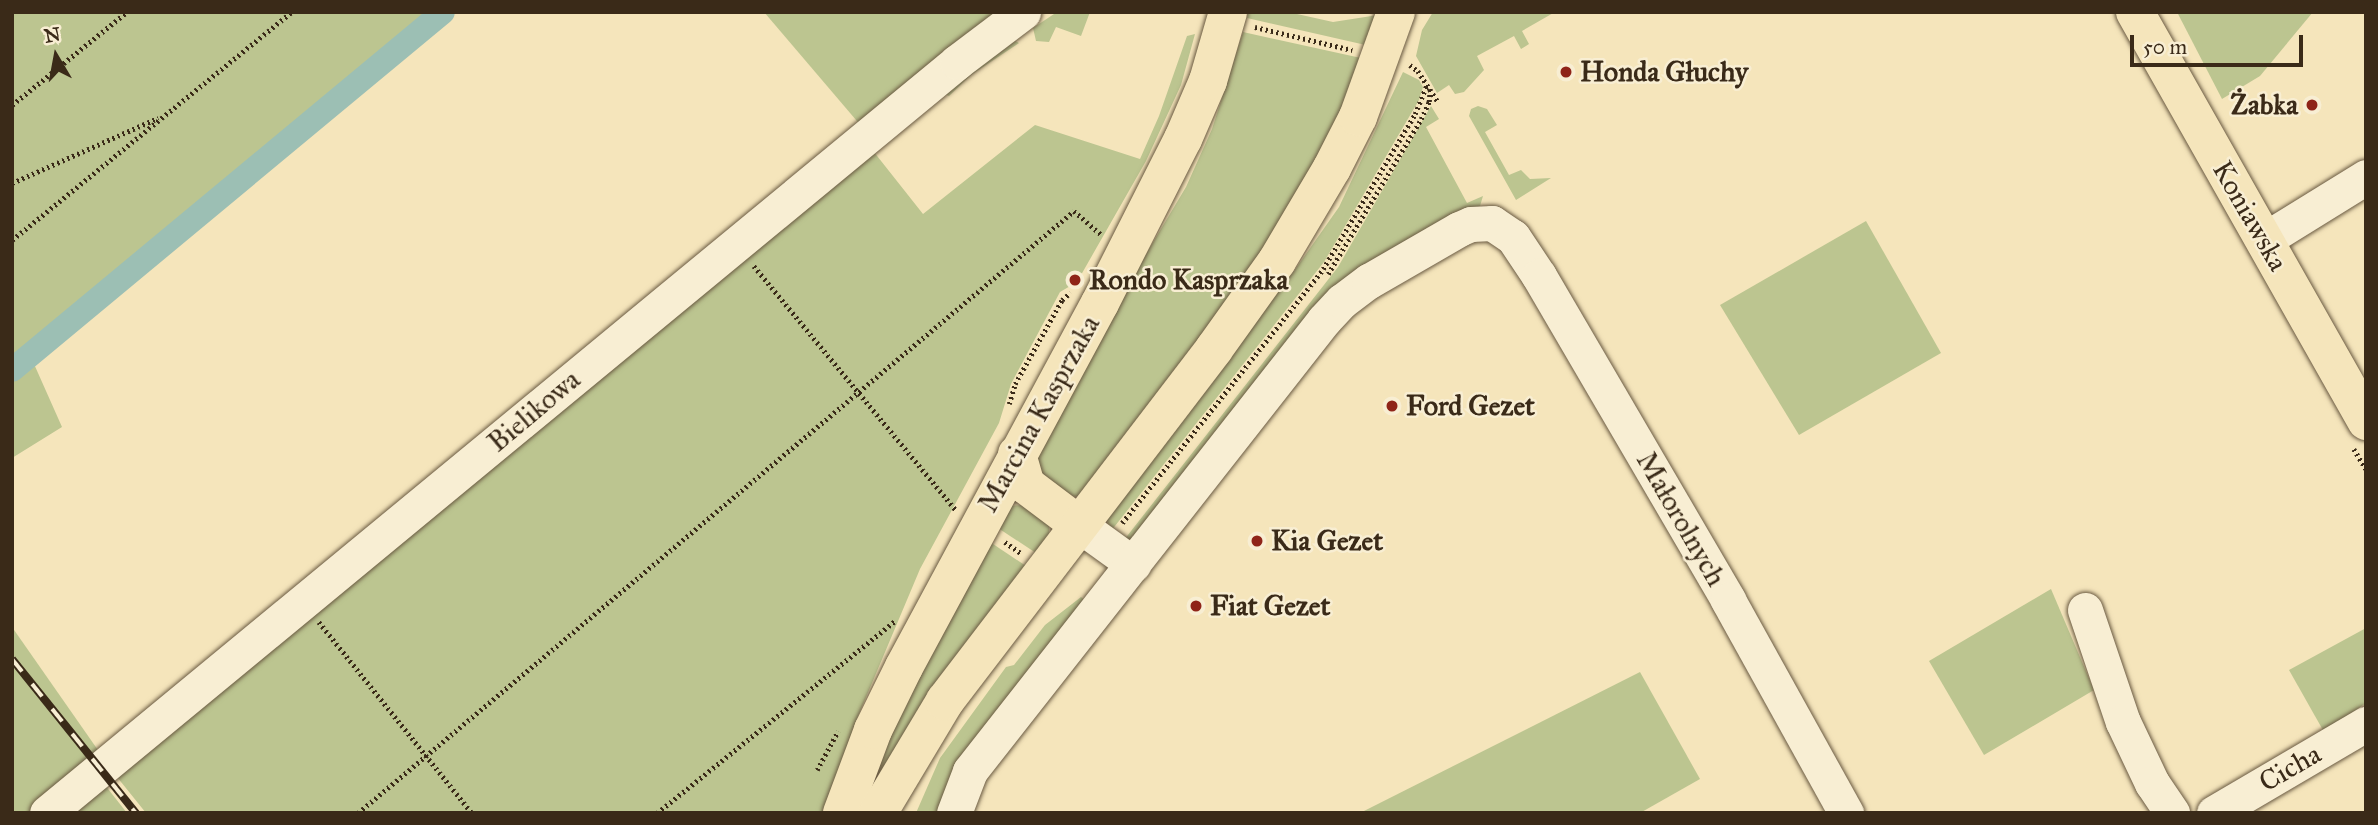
<!DOCTYPE html>
<html>
<head>
<meta charset="utf-8">
<style>
  body { margin:0 }
  #map { position:relative; width:2378px; height:825px; overflow:hidden; background:#f5e5bb; font-family:"IM FELL Great Primer",serif }
  div>[style] { position:absolute }
  .green>* { inset:0; background:#bcc590 }
  .canal>* { height:24px; margin:-12px; padding:0 12px; transform-origin:12px; border-radius:12px; background:#9cbfb4 }
  .path>* { height:4.5px; margin-top:-2.25px; transform-origin:0; background:repeating-linear-gradient(90deg,#3a2a18 0 2px,transparent 0 5.5px) }
  .roads { filter:drop-shadow(0 0 2px #695941) drop-shadow(0 0 2px #695941) }
  .minor>* { height:35px; margin:-17.5px; padding:0 17.5px; transform-origin:17.5px; border-radius:17.5px; background:#f8eed3 }
  .major>* { height:38px; margin:-19px; padding:0 19px; transform-origin:19px; border-radius:19px; background:#f5e5bb }
  .rail>* { height:8px; margin-top:-4px; transform-origin:0; background:repeating-linear-gradient(90deg,#f8eed3 0 16px,#3a2a18 0 32px); box-sizing:border-box; border-block:2px solid #3a2a18 }
  .dots>* { width:19px; height:19px; translate:-50% -50%; box-sizing:border-box; border:4px solid #f8eed3; border-radius:50% }
  span { translate:-50% -50%; white-space:nowrap; text-align:center; line-height:1.15; -webkit-text-stroke:5px #f8eed3; paint-order:stroke }
  .poi-label { font-size:28px; color:#3a2a18; font-weight:700 }
  .left { translate:0 -50%; text-align:left }
  .right { translate:-100% -50%; text-align:right }
  .street-label { font-size:28px; color:#3a2a18 }
  .frame { position:absolute; inset:0; border:14px solid #3a2a18; pointer-events:none }
  .north { position:absolute; left:21px; top:21px; width:70px; height:70px; -webkit-text-stroke:5px #f8eed3; paint-order:stroke; rotate:350deg; font-size:19px; font-weight:700; line-height:28px; text-align:center; color:#3a2a18 }
  .north::after { content:''; display:block; margin:auto; width:24px; height:32px; background:#3a2a18; clip-path:polygon(50% 0,100% 100%,50% 72%,0 100%) }
  .scale { position:absolute; left:2130px; top:35px; width:173px; height:32px; box-sizing:border-box; border:4px solid #3a2a18; border-top:0; padding-left:9px; font-size:21px; line-height:24px; white-space:nowrap; color:#3a2a18; -webkit-text-stroke:5px #f8eed3; paint-order:stroke }
</style>
</head>
<body>
<div id="map">
  <div class="green">
    <div style="clip-path:polygon(12px 12px,443px 12px,30px 355px,62px 427px,12px 458px)"></div>
    <div style="clip-path:polygon(764px 12px,1000px 12px,862px 127px)"></div>
    <div style="clip-path:polygon(1057px 12px,1090px 12px,1081px 36px,1056px 27px,1049px 42px,1036px 41px,1033px 28px)"></div>
    <div style="clip-path:polygon(1248px 12px,1288px 12px,1333px 22px,1378px 15px,1370px 46px,1247px 18px)"></div>
    <div style="clip-path:polygon(1433px 12px,1555px 12px,1522px 31px,1529px 44px,1521px 49px,1514px 36px,1477px 56px,1484px 70px,1464px 92px,1455px 94px,1449px 85px,1437px 93px,1416px 56px,1422px 30px)"></div>
    <div style="clip-path:polygon(2177px 12px,2313px 12px,2260px 76px,2222px 99px)"></div>
    <div style="clip-path:polygon(1243px 32px,1361px 58px,1335px 134px,1274px 240px,1083px 496px,1066px 497px,1035px 476px,1033px 455px,1115px 306px,1186px 187px,1212px 129px)"></div>
    <div style="clip-path:polygon(1195px 34px,1181px 85px,1146px 161px,1077px 282px,1060px 292px,1011px 384px,999px 423px,920px 569px,856px 721px,825px 813px,146px 813px,113px 772px,713px 280px,961px 67px,1007px 36px,1019px 43px,971px 75px,949px 96px,940px 92px,870px 147px,923px 214px,1035px 125px,1140px 159px,1159px 116px,1187px 36px)"></div>
    <div style="clip-path:polygon(1403px 72px,1419px 80px,1423px 87px,1419px 100px,1324px 262px,1111px 531px,1106px 518px,1113px 502px,1294px 271px,1339px 207px)"></div>
    <div style="clip-path:polygon(1431px 106px,1439px 119px,1426px 127px,1467px 203px,1483px 196px,1480px 206px,1349px 284px,1137px 537px,1124px 540px,1338px 267px)"></div>
    <div style="clip-path:polygon(1478px 106px,1487px 109px,1497px 125px,1485px 132px,1509px 175px,1521px 170px,1530px 179px,1551px 178px,1516px 200px,1469px 116px,1471px 109px)"></div>
    <div style="clip-path:polygon(1866px 221px,1941px 353px,1799px 435px,1720px 305px)"></div>
    <div style="clip-path:polygon(1022px 505px,1048px 523px,1049px 527px,1049px 537px,1036px 553px,998px 528px,1010px 506px)"></div>
    <div style="clip-path:polygon(990px 542px,1026px 566px,862px 813px,876px 757px)"></div>
    <div style="clip-path:polygon(2051px 589px,2094px 690px,1984px 755px,1929px 661px)"></div>
    <div style="clip-path:polygon(1081px 597px,1087px 602px,944px 813px,916px 813px,940px 758px,1006px 667px,1014px 665px,1045px 625px)"></div>
    <div style="clip-path:polygon(12px 627px,100px 753px,43px 813px,12px 813px)"></div>
    <div style="clip-path:polygon(2366px 628px,2366px 703px,2324px 732px,2289px 670px)"></div>
    <div style="clip-path:polygon(1640px 672px,1700px 779px,1640px 813px,1360px 813px)"></div>
    <div style="clip-path:polygon(101px 780px,127px 813px,74px 813px)"></div>
  </div>
  <div class="canal">
    <div style="left:12px;top:370px;width:560px;rotate:-39.71deg"></div>
  </div>
  <div class="path">
    <div style="left:1255px;top:27px;width:100px;rotate:13.3deg"></div>
    <div style="left:1410px;top:65px;width:10px;rotate:37deg"></div>
    <div style="left:1418px;top:71px;width:37px;rotate:57deg"></div>
    <div style="left:12px;top:105px;width:148px;rotate:-39deg"></div>
    <div style="left:12px;top:183px;width:160px;rotate:-24deg"></div>
    <div style="left:12px;top:240px;width:361px;rotate:-39.2deg"></div>
    <div style="left:754px;top:266px;width:317px;rotate:50.4deg"></div>
    <div style="left:1328px;top:274px;width:181px;rotate:-59deg"></div>
    <div style="left:1421px;top:119px;width:19px;rotate:-65deg"></div>
    <div style="left:1429px;top:102px;width:13px;rotate:-86deg"></div>
    <div style="left:1009px;top:404px;width:21px;rotate:-73deg"></div>
    <div style="left:1015px;top:384px;width:96px;rotate:-60.8deg"></div>
    <div style="left:1062px;top:300px;width:11px;rotate:-41deg"></div>
    <div style="left:2354px;top:449px;width:23px;rotate:59deg"></div>
    <div style="left:1122px;top:523px;width:324px;rotate:-51.6deg"></div>
    <div style="left:1323px;top:269px;width:180px;rotate:-59.3deg"></div>
    <div style="left:1415px;top:114px;width:31px;rotate:-68deg"></div>
    <div style="left:1005px;top:542px;width:19px;rotate:35deg"></div>
    <div style="left:319px;top:622px;width:245px;rotate:51.3deg"></div>
    <div style="left:817px;top:770px;width:44px;rotate:-61.7deg"></div>
    <div style="left:358px;top:813px;width:935px;rotate:-40.06deg"></div>
    <div style="left:1074px;top:211px;width:37px;rotate:41deg"></div>
    <div style="left:657px;top:813px;width:306px;rotate:-38.9deg"></div>
  </div>
  <div class="roads">
    <div class="minor">
      <div style="left:2264px;top:240px;width:120px;rotate:-31.7deg"></div>
      <div style="left:1079px;top:525px;width:67px;rotate:35.8deg"></div>
      <div style="left:2085px;top:610px;width:118px;rotate:71.3deg"></div>
      <div style="left:2123px;top:722px;width:68px;rotate:64.6deg"></div>
      <div style="left:2152px;top:783px;width:36px;rotate:56deg"></div>
      <div style="left:47px;top:813px;width:1180px;rotate:-39.53deg"></div>
      <div style="left:957px;top:62px;width:83px;rotate:-37.1deg"></div>
      <div style="left:954px;top:813px;width:45px;rotate:-69.1deg"></div>
      <div style="left:970px;top:771px;width:573px;rotate:-51.87deg"></div>
      <div style="left:1324px;top:320px;width:26px;rotate:-47deg"></div>
      <div style="left:1342px;top:301px;width:34px;rotate:-37deg"></div>
      <div style="left:1369px;top:281px;width:104px;rotate:-30deg"></div>
      <div style="left:1459px;top:229px;width:13px;rotate:-23deg"></div>
      <div style="left:1471px;top:224px;width:21px;rotate:-3deg"></div>
      <div style="left:1492px;top:223px;width:25px;rotate:34deg"></div>
      <div style="left:1513px;top:237px;width:47px;rotate:56.3deg"></div>
      <div style="left:1539px;top:276px;width:375px;rotate:59.7deg"></div>
      <div style="left:1728px;top:600px;width:244px;rotate:61deg"></div>
      <div style="left:2214px;top:813px;width:176px;rotate:-30.4deg"></div>
    </div>
    <div class="major">
      <div style="left:2135px;top:12px;width:470px;rotate:60.5deg"></div>
      <div style="left:1017px;top:454px;width:32px;rotate:74deg"></div>
      <div style="left:1026px;top:485px;width:66px;rotate:37deg"></div>
      <div style="left:842px;top:813px;width:89px;rotate:-69.5deg"></div>
      <div style="left:873px;top:730px;width:70px;rotate:-63.8deg"></div>
      <div style="left:904px;top:667px;width:413px;rotate:-61.7deg"></div>
      <div style="left:1100px;top:303px;width:184px;rotate:-63.2deg"></div>
      <div style="left:1183px;top:139px;width:63px;rotate:-66.7deg"></div>
      <div style="left:1208px;top:81px;width:72px;rotate:-73.8deg"></div>
      <div style="left:878px;top:813px;width:131px;rotate:-59.1deg"></div>
      <div style="left:945px;top:701px;width:443px;rotate:-52.6deg"></div>
      <div style="left:1214px;top:349px;width:108px;rotate:-54.4deg"></div>
      <div style="left:1277px;top:261px;width:108px;rotate:-59.4deg"></div>
      <div style="left:1332px;top:168px;width:57px;rotate:-63deg"></div>
      <div style="left:1358px;top:117px;width:112px;rotate:-70.1deg"></div>
    </div>
  </div>
  <div class="rail">
    <div style="left:12px;top:659px;width:198px;rotate:51.2deg"></div>
  </div>
  <div class="dots">
    <div style="left:1566px;top:72px;background:#8f2418"></div>
    <div style="left:2312px;top:105px;background:#8f2418"></div>
    <div style="left:1075px;top:280px;background:#8f2418"></div>
    <div style="left:1392px;top:406px;background:#8f2418"></div>
    <div style="left:1257px;top:541px;background:#8f2418"></div>
    <div style="left:1196px;top:606px;background:#8f2418"></div>
  </div>
  <div class="poi-label">
    <span class="left" style="left:1580px;top:72px">Honda Głuchy</span>
    <span class="right" style="left:2298px;top:105px">Żabka</span>
    <span class="left" style="left:1089px;top:280px">Rondo Kasprzaka</span>
    <span class="left" style="left:1406px;top:406px">Ford Gezet</span>
    <span class="left" style="left:1271px;top:541px">Kia Gezet</span>
    <span class="left" style="left:1210px;top:606px">Fiat Gezet</span>
  </div>
  <div class="street-label">
    <span style="left:2250px;top:216px;rotate:60deg">Koniawska</span>
    <span style="left:534px;top:411px;rotate:-40deg">Bielikowa</span>
    <span style="left:1039px;top:414px;rotate:-61deg">Marcina Kasprzaka</span>
    <span style="left:1681px;top:519px;rotate:60deg">Małorolnych</span>
    <span style="left:2290px;top:768px;rotate:-30deg">Cicha</span>
  </div>
  <div class="frame"></div>
  <div class="north">N</div>
  <div class="scale">50 m</div>
</div>
</body>
</html>
